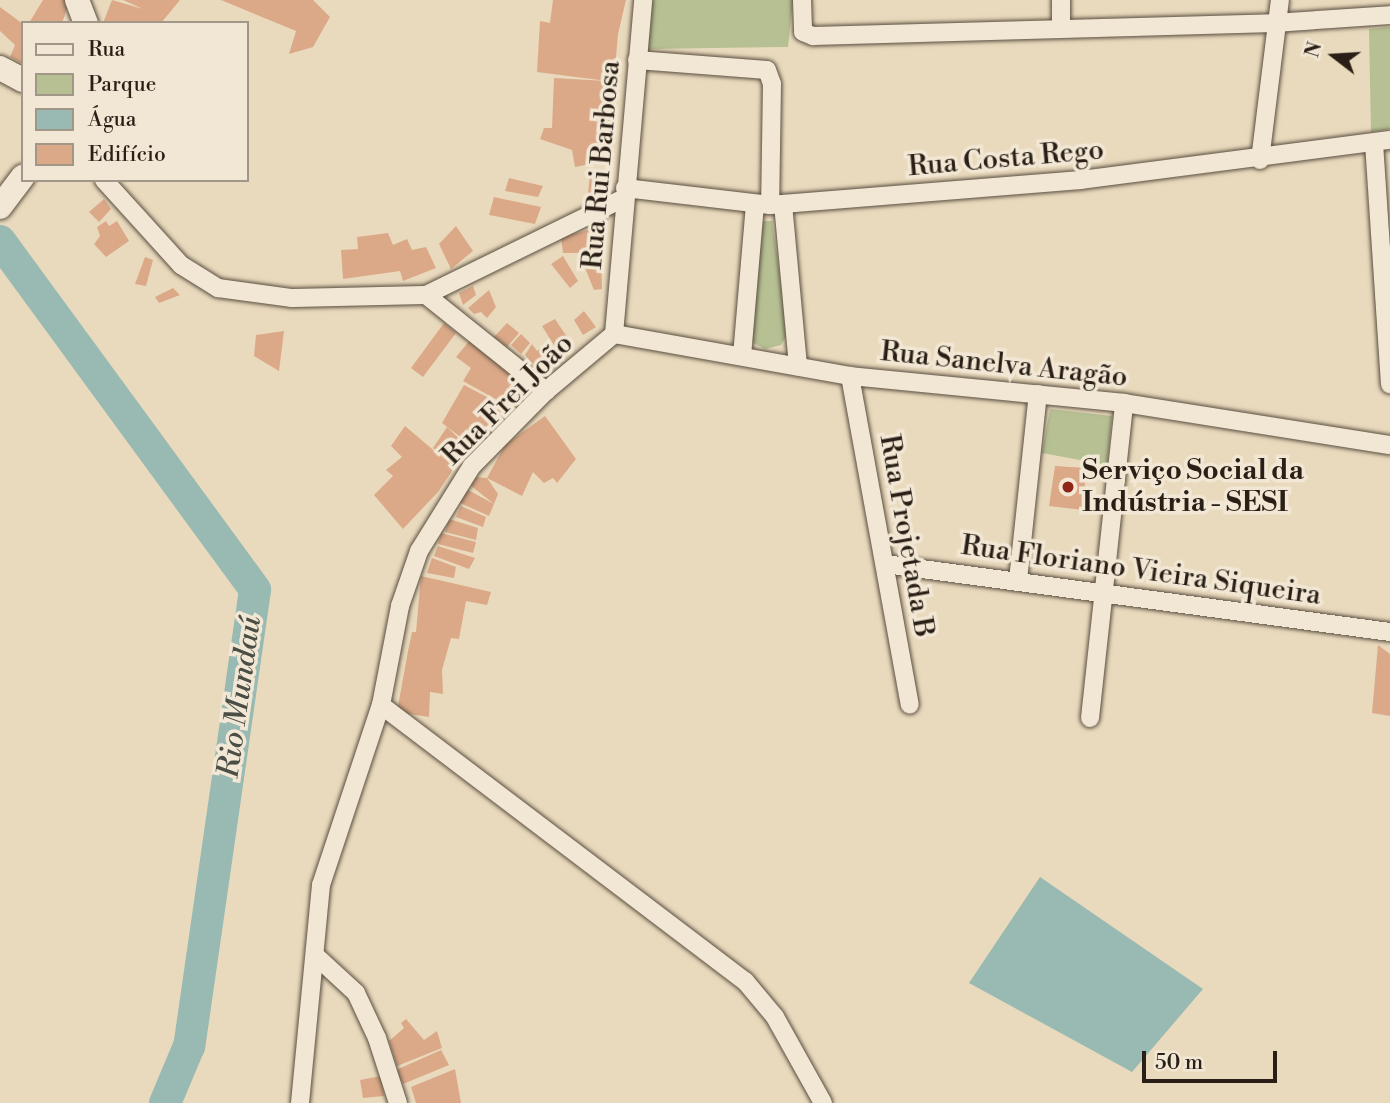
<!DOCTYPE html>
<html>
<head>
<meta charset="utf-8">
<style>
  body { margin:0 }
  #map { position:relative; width:1390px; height:1103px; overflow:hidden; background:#eadabd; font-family:"Libre Bodoni",serif }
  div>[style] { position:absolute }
  .green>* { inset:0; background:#b6c092 }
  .water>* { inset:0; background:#98bab2 }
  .river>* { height:32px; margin:-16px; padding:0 16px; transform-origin:16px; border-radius:16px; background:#98bab2 }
  .building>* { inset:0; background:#dba988 }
  .roads { filter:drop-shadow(0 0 2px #594e40) drop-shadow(0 0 2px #594e40) }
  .minor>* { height:18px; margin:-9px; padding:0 9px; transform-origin:9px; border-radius:9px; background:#f1e7d4 }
  .secondary>* { height:24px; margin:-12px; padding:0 12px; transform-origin:12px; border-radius:12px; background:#f1e7d4 }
  .dots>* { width:19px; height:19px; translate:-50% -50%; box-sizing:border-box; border:4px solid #f1e7d4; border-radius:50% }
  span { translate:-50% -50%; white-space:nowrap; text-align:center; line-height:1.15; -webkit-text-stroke:7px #f1e7d4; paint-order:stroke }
  .street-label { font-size:28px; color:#291f16 }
  .poi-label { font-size:28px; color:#291f16; font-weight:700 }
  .left { translate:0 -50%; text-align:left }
  .water-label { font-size:30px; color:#4a4e45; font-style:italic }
  .legend { position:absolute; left:21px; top:21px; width:228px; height:161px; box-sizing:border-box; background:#f1e7d4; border:2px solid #a19788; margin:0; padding:9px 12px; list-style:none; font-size:21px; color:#291f16 }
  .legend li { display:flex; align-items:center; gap:14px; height:35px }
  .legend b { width:35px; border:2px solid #a19788 }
  .north { position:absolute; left:1299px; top:21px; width:70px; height:70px; -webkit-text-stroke:5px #f1e7d4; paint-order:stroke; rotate:287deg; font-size:19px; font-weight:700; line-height:28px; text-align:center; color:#291f16 }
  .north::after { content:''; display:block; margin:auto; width:24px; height:32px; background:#291f16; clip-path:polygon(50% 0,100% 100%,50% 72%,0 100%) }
  .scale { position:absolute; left:1142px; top:1051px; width:135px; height:32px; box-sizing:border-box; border:4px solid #291f16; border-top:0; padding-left:9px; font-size:21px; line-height:24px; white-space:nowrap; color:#291f16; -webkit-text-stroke:5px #f1e7d4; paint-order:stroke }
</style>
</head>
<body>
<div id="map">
  <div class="green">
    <div style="clip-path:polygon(652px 0,793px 0,788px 47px,647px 49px)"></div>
    <div style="clip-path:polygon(1390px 27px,1390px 129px,1371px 132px,1369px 29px)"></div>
    <div style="clip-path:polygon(763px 221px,772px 221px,788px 333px,781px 345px,765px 349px,751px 342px)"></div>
    <div style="clip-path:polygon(1050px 409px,1112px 416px,1107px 465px,1042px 453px)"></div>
  </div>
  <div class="water">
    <div style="clip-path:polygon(1040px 877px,1203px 989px,1132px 1072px,969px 983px)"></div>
  </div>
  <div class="river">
    <div style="left:0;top:241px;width:432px;rotate:53.8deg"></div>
    <div style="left:255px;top:590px;width:461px;rotate:98.2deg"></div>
    <div style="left:189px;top:1046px;width:62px;rotate:112.8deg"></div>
  </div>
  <div class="building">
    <div style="clip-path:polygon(43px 0,70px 0,62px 23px,29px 23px)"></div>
    <div style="clip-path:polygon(112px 0,143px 9px,123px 0,180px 0,161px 23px,103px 23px)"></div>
    <div style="clip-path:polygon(221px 0,313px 0,330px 17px,313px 47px,289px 54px,296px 31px)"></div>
    <div style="clip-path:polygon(553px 0,626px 0,618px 34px,607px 161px,575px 167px,572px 150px,540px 139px,544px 128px,552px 128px,554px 78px,607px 81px,537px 72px,540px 21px,550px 23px)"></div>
    <div style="clip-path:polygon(0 7px,23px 24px,23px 64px,10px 57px,15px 45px,0 31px)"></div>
    <div style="clip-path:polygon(590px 175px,605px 176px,604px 195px,588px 193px)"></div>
    <div style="clip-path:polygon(509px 178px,543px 186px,538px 197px,505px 191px)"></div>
    <div style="clip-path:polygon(494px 197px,541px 207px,535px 224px,489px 215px)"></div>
    <div style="clip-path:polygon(104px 199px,111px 209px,99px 222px,89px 212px)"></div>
    <div style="clip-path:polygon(106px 221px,109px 226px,117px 221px,129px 241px,106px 257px,94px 244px,100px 236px,97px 227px)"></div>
    <div style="clip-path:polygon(456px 226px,473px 251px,451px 269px,439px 244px)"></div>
    <div style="clip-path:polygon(600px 227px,602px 289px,594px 290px,579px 253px,563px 253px,561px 237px)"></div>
    <div style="clip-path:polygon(388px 233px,393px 245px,407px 239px,412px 250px,426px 247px,436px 268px,403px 281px,400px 271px,343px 279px,341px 250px,358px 249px,357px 237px)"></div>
    <div style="clip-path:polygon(563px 256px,578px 281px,570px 288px,551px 264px)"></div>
    <div style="clip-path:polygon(145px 257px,153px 260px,146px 286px,135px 284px)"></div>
    <div style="clip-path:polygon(473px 286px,476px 295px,463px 305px,459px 293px)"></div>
    <div style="clip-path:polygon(173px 288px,180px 295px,159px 303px,155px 297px)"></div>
    <div style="clip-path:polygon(489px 290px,496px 307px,487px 318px,481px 312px,474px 314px,468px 308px)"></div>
    <div style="clip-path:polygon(584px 311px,596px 327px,583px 335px,574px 320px)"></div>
    <div style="clip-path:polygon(555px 319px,573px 346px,560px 355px,542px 326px)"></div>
    <div style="clip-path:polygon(444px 323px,456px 333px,423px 377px,411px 368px)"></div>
    <div style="clip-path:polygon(507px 323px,519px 333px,507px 347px,494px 337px)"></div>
    <div style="clip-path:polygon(284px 331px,279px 371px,254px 356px,256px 335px)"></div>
    <div style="clip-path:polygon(521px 334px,530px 343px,521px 354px,511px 345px)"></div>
    <div style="clip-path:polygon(470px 340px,523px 385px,508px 406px,463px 381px,471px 368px,456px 357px)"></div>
    <div style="clip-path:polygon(532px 344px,537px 351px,543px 346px,553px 356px,537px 368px,525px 355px)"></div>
    <div style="clip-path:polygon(464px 385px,508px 408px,472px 446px,442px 423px)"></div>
    <div style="clip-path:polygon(545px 416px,576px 459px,557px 483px,553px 478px,544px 483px,533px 472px,522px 496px,487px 478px,498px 494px,494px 504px,489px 516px,458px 502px,468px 490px,494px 504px,470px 485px,474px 477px,487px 478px,505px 445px)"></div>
    <div style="clip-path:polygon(405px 426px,445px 460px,433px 448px,447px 427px,468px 447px,438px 492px,403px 529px,374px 495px,393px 476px,386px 470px,402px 457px,391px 446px)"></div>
    <div style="clip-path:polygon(1055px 466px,1086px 468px,1083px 510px,1049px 506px)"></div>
    <div style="clip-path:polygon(461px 506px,486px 517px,483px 527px,456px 517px)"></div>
    <div style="clip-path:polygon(449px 519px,478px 528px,476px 540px,445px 532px)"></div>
    <div style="clip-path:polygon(441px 533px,476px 542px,473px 553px,438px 544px)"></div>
    <div style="clip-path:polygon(438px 546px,475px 558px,469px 569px,434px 556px)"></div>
    <div style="clip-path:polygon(432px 558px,456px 567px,454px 578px,427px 573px)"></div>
    <div style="clip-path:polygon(421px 576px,491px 592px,487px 605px,466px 601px,459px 639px,451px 638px,442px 670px,443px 694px,430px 692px,429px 717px,397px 712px,408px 651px,412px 632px,416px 632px)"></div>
    <div style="clip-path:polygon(1378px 645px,1390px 654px,1390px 716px,1372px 713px)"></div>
    <div style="clip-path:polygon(406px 1019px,424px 1040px,437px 1031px,442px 1048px,397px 1066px,389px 1041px,404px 1028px,401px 1023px)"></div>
    <div style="clip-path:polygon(441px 1050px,449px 1065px,403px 1084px,396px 1070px)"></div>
    <div style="clip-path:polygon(455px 1069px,461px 1103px,416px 1103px,411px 1087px)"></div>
    <div style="clip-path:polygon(381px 1076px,384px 1096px,363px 1098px,360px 1080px)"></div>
  </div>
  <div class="roads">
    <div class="minor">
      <div style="left:802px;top:0;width:32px;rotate:88deg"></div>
      <div style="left:803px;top:32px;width:11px;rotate:22deg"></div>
      <div style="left:813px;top:36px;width:461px;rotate:-1.6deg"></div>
      <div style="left:1274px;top:23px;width:116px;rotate:-3.9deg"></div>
      <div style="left:1061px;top:0;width:29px;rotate:90deg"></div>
      <div style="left:637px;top:60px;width:130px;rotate:4.4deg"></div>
      <div style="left:767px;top:70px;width:15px;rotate:70deg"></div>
      <div style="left:772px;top:84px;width:121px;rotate:90.9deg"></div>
      <div style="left:1374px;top:143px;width:242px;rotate:86.2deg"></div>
      <div style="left:1260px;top:160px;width:161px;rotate:-82.9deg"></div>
      <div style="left:104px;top:180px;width:115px;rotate:47.8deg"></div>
      <div style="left:181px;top:265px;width:44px;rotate:31.9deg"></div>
      <div style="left:218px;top:288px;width:75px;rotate:7.7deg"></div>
      <div style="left:292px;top:298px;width:134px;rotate:-1.3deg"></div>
      <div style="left:426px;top:295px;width:220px;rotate:-26.1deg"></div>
      <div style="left:625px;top:188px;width:146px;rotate:6.7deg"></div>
      <div style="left:770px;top:205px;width:312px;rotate:-4.6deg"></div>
      <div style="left:1081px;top:180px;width:312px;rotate:-7.4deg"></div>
      <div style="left:783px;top:204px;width:163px;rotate:84.7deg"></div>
      <div style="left:426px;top:295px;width:154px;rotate:38.7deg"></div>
      <div style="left:614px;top:334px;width:240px;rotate:10.1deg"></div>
      <div style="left:850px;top:376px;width:275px;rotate:5.6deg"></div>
      <div style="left:1124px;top:403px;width:269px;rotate:9deg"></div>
      <div style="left:614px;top:334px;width:335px;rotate:-85deg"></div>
      <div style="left:742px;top:356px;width:152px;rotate:-85.1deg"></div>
      <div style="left:850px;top:376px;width:334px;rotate:79.7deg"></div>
      <div style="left:885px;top:564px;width:510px;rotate:7.67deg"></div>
      <div style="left:1018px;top:580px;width:187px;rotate:-83.9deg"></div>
      <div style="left:381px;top:705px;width:457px;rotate:37.2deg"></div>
      <div style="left:745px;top:981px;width:47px;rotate:50.2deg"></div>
      <div style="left:775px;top:1017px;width:98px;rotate:60.8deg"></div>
      <div style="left:1090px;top:718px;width:317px;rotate:-83.8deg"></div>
      <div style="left:317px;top:957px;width:53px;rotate:42.7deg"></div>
      <div style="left:356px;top:993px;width:50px;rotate:65deg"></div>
      <div style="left:377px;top:1038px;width:68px;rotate:72.1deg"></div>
      <div style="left:300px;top:1103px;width:219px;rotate:-84.5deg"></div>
      <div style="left:321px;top:885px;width:190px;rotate:-71.6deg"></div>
      <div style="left:381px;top:705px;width:101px;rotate:-79.1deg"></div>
      <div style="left:400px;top:606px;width:58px;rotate:-70.9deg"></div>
      <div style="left:419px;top:551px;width:100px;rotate:-58.1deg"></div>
      <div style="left:472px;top:466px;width:105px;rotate:-45.4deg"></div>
      <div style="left:546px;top:391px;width:89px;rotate:-40deg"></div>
    </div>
    <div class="secondary">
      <div style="left:77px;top:0;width:25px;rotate:69deg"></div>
      <div style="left:0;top:68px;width:26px;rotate:28deg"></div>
      <div style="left:0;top:207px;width:38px;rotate:-53deg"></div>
    </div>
  </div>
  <div class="dots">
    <div style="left:1068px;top:487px;background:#8f2418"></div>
  </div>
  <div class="street-label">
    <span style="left:1006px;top:159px;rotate:-5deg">Rua Costa Rego</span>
    <span style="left:602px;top:165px;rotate:-85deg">Rua Rui Barbosa</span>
    <span style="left:1004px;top:365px;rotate:6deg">Rua Sanelva Aragão</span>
    <span style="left:508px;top:400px;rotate:-45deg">Rua Frei João</span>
    <span style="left:906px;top:536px;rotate:80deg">Rua Projetada B</span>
    <span style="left:1141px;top:571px;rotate:8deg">Rua Floriano Vieira Siqueira</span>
  </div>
  <div class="poi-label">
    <span class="left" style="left:1082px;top:487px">Serviço Social da<br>Indústria - SESI</span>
  </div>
  <div class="water-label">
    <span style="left:240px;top:697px;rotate:-82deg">Rio Mundaú</span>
  </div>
  <ul class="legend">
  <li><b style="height:9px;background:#f1e7d4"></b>Rua</li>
  <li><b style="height:19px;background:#b6c092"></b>Parque</li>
  <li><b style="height:19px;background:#98bab2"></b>Água</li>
  <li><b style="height:19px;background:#dba988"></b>Edifício</li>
  </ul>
  <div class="north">N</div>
  <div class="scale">50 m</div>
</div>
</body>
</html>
